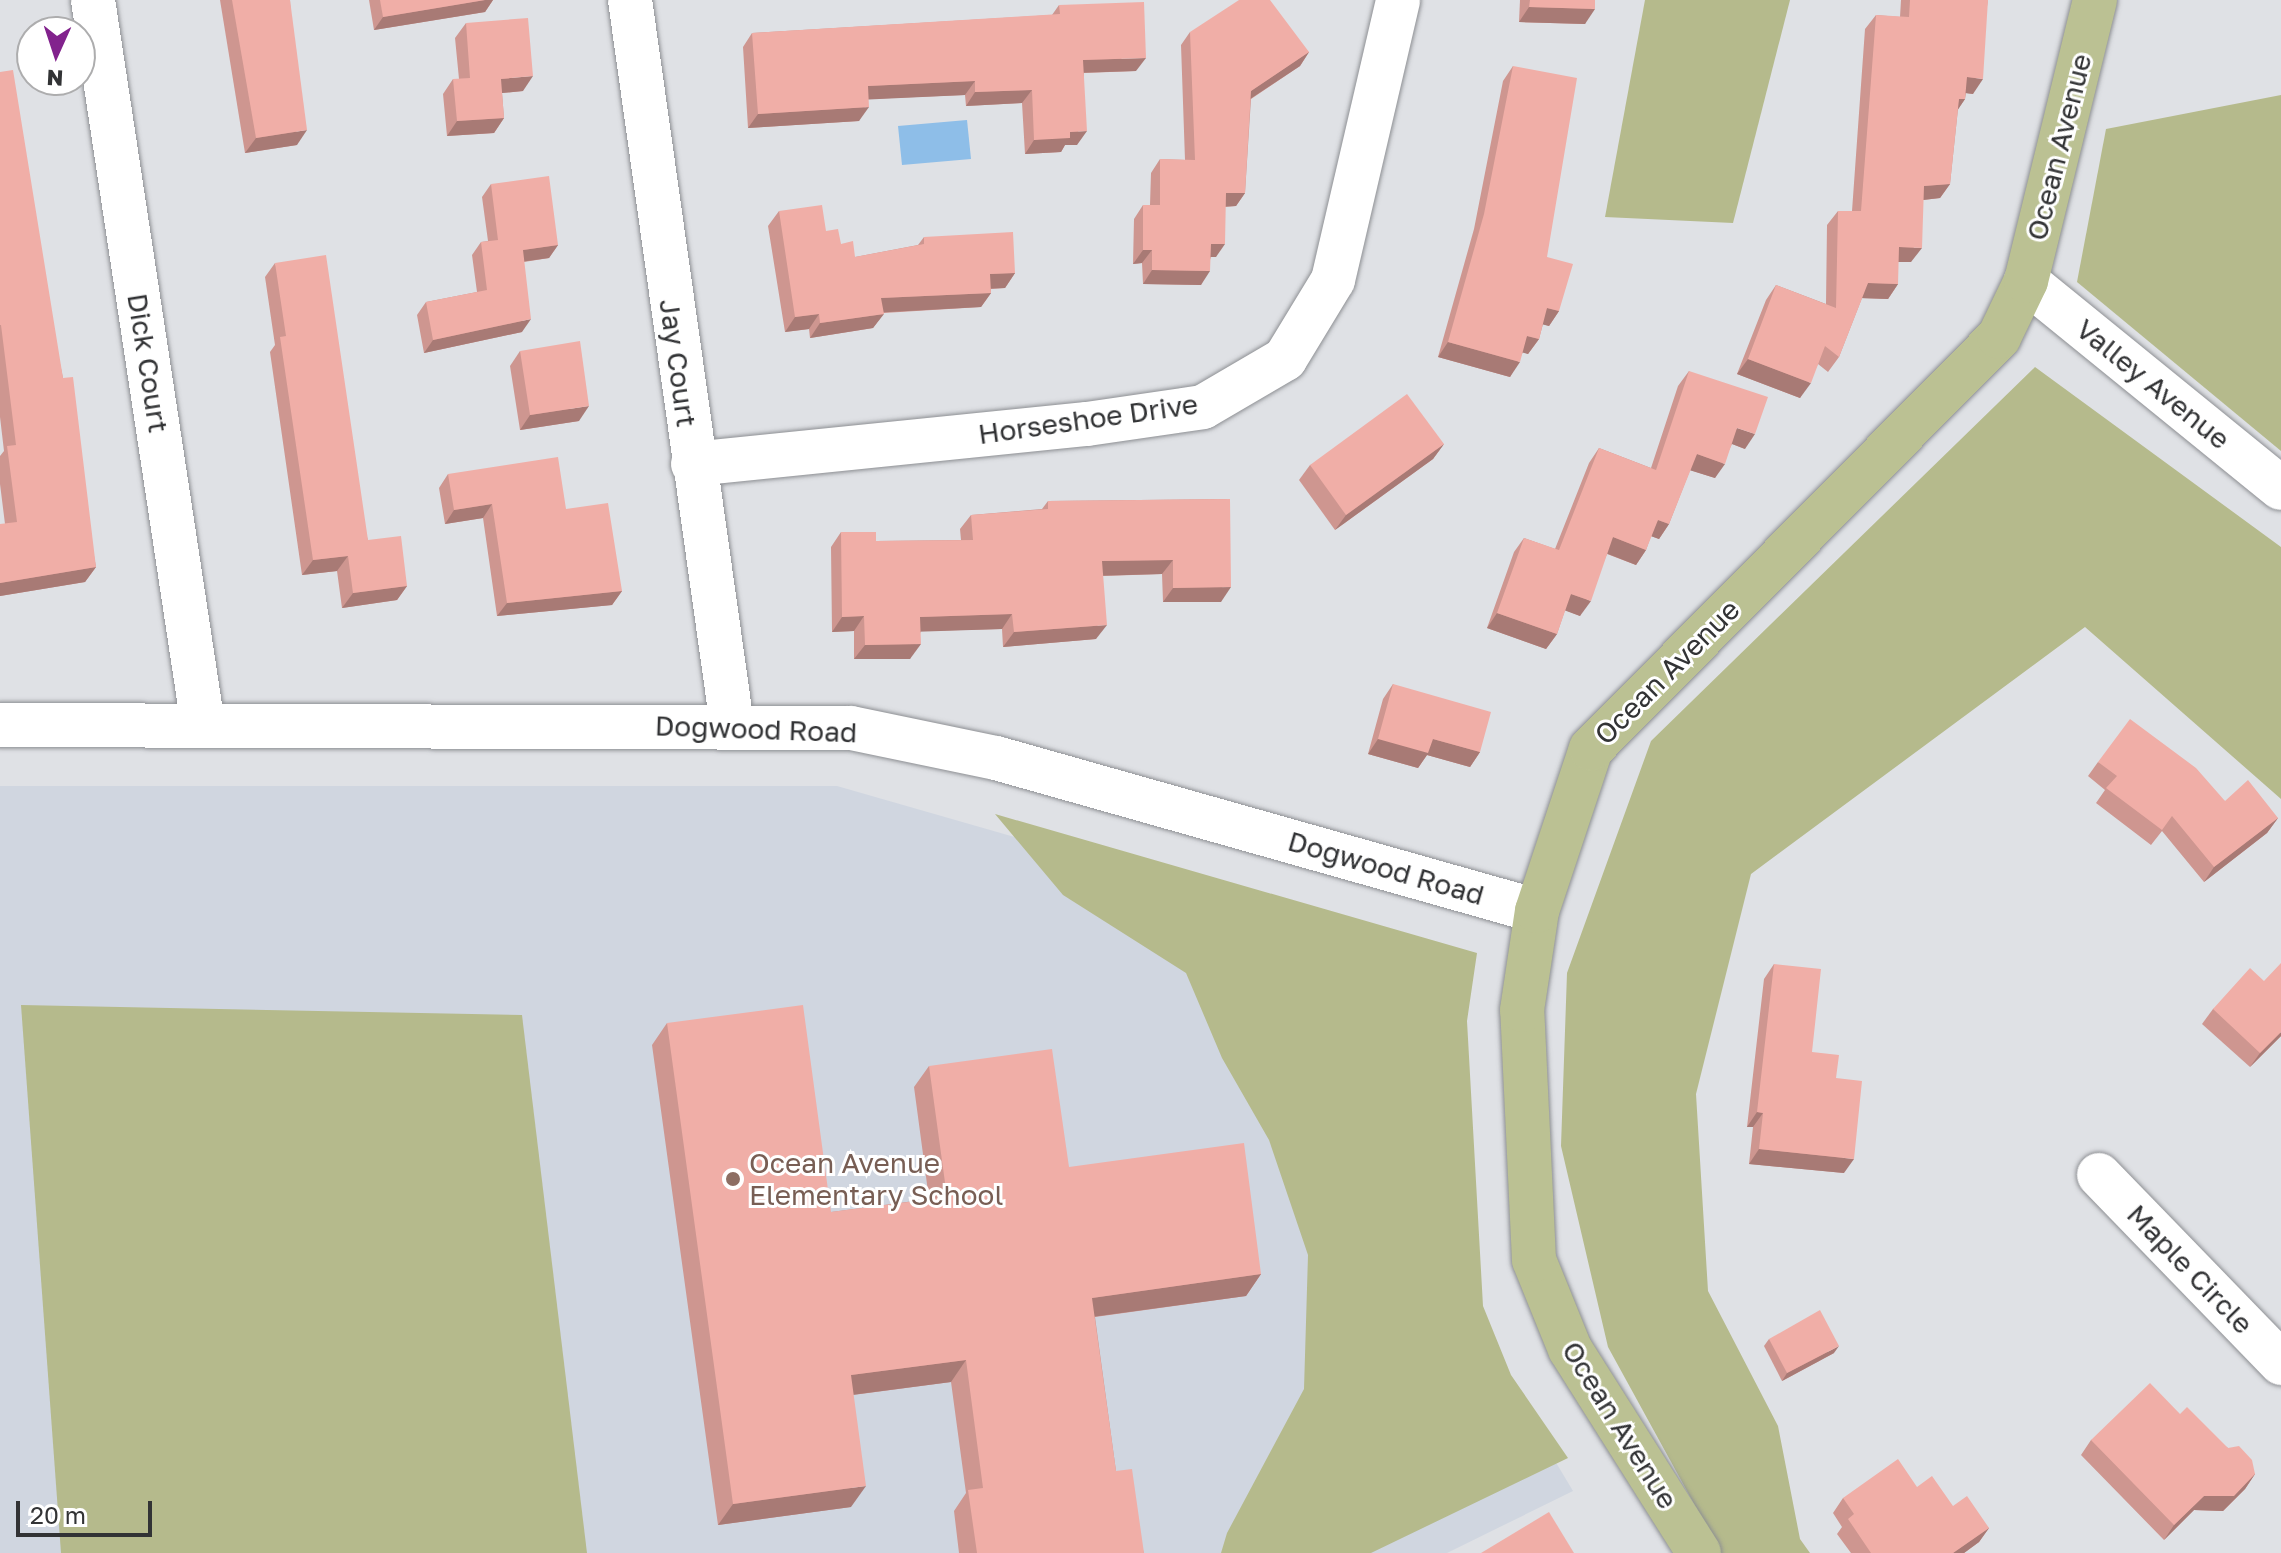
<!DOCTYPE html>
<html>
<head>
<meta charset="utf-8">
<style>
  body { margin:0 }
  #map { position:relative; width:2281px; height:1553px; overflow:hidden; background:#dfe1e5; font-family:"Golos Text",sans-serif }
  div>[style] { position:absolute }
  .built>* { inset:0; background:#d0d6e0 }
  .green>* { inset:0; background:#b5ba8c }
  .water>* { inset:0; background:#8ebee8 }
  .roads { filter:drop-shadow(0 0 2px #8d8f93) drop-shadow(0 0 2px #8d8f93) }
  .minor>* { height:44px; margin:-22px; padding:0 22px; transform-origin:22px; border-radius:22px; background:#fff }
  .major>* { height:44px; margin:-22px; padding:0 22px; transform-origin:22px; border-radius:22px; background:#bbc193 }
  .wall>* { inset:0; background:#ce9690 }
  .shaded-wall>* { inset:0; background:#a87a75 }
  .building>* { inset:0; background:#f0aea7 }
  .dots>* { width:22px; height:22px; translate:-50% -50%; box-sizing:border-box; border:4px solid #fff; border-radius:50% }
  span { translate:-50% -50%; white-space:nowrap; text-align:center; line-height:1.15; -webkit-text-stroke:6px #fff; paint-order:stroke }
  .street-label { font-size:28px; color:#323335 }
  .education-label { font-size:28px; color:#785e54 }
  .left { translate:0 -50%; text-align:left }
  .north { position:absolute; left:16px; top:16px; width:80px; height:80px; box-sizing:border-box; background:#fff; border:2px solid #adadae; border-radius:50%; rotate:183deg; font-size:22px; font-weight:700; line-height:32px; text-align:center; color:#323335 }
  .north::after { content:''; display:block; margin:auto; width:28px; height:36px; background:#82228d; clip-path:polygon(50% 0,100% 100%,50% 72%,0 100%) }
  .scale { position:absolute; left:16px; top:1501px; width:136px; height:36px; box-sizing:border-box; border:4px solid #323335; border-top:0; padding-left:10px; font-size:24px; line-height:28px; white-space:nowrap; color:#323335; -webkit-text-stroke:6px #fff; paint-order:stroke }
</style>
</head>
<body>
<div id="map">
  <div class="built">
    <div style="clip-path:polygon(0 786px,837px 786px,1216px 895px,1573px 1491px,1447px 1553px,0 1553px)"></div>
  </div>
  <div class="green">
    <div style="clip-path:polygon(1645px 0,1790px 0,1733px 223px,1605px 217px)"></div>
    <div style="clip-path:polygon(2281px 95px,2281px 451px,2077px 282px,2106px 129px)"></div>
    <div style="clip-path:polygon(2035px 367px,2281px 547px,2281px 799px,2085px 627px,1751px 874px,1696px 1094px,1708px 1291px,1778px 1426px,1800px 1539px,1810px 1553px,1721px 1553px,1608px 1347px,1561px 1146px,1567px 973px,1651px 741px)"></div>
    <div style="clip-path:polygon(995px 814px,1477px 953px,1467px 1021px,1483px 1306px,1511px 1375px,1568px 1458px,1371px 1553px,1221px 1553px,1227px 1533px,1304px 1389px,1308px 1255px,1269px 1140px,1222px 1058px,1186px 973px,1063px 895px)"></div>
    <div style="clip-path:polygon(21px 1005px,522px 1015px,587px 1553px,61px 1553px)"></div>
  </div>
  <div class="water">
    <div style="clip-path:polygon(967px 120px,971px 159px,902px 165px,898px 126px)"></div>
  </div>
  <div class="roads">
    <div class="minor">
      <div style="left:93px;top:0;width:734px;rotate:81.38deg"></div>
      <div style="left:630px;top:0;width:732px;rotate:81.99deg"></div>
      <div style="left:2026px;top:281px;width:328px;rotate:39.1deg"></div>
      <div style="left:693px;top:464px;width:396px;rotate:-5.8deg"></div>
      <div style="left:1087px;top:424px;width:117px;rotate:-8.3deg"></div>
      <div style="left:1203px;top:407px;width:95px;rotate:-30.3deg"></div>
      <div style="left:1285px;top:359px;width:92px;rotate:-58.7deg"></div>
      <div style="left:1333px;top:280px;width:287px;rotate:-76.9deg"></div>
      <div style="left:0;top:725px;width:851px;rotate:0.2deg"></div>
      <div style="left:851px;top:728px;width:148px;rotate:11.7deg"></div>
      <div style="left:996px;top:758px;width:562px;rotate:15.79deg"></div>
      <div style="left:2099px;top:1175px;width:262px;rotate:45.9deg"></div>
    </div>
    <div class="major">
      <div style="left:1699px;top:1553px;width:241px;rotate:-122.3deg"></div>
      <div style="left:1570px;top:1349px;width:96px;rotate:-112deg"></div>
      <div style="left:1534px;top:1260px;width:250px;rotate:-92.7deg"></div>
      <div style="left:1522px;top:1010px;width:100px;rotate:-81.4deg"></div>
      <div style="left:1537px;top:911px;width:171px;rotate:-71.6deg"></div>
      <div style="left:1591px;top:749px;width:580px;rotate:-45.28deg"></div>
      <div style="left:1999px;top:337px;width:62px;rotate:-64.3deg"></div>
      <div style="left:2026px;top:281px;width:289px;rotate:-76.2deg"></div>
    </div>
  </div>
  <div class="wall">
    <div style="clip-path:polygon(220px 0,290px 0,297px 145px,245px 153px)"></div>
    <div style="clip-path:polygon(369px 0,493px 0,485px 12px,374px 30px)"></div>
    <div style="clip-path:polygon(1520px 0,1595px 0,1585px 24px,1519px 22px)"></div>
    <div style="clip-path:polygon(1901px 0,1988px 0,1973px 94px,1966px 93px,1965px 99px,1958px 109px,1950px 184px,1940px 198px,1923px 200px,1911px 262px,1898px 262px,1898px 284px,1888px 299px,1862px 298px,1839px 357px,1828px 372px,1818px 364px,1800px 398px,1737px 374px,1766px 300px,1776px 285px,1826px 304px,1827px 225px,1838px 211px,1852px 211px,1865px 29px,1876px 15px,1900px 17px)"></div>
    <div style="clip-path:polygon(1059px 5px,1136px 71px,1084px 73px,1077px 145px,1065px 145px,1061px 152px,1025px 154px,1022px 103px,966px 106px,965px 95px,868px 99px,859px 121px,748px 128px,743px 47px,752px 33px,1052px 15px)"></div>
    <div style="clip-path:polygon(466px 23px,523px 91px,502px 93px,504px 118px,494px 133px,447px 136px,443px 94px,453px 79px,459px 79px,455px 38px)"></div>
    <div style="clip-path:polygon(1190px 32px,1309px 52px,1300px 66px,1251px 99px,1245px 193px,1236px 206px,1225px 207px,1216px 257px,1211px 257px,1201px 285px,1143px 284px,1142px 263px,1133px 264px,1134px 219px,1143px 205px,1150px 205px,1151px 173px,1160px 159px,1185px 160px,1181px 45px)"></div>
    <div style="clip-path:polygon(1513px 66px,1547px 257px,1559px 311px,1549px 326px,1543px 324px,1539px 339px,1528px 354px,1523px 352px,1510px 377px,1438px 357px,1474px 229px,1503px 81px)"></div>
    <div style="clip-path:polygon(0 72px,63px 378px,96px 567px,85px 582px,0 596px,0 524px,5px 524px,0 484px,0 456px,4px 451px,0 417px)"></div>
    <div style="clip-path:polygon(491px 184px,558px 245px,549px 258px,524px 262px,522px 332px,424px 353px,417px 315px,426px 302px,477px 292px,472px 255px,481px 242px,488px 241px,482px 197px)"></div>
    <div style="clip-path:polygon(779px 211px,841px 244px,855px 257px,918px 245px,924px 237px,1015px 273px,1005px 288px,991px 289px,991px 293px,981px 307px,884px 313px,873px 328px,810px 338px,809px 329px,785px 332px,768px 226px)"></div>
    <div style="clip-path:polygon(275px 263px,368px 540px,407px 586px,397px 600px,342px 608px,337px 571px,302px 575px,270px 352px,275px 345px,265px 277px)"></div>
    <div style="clip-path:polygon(520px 351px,579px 421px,520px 430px,510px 366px)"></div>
    <div style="clip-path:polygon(1689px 371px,1745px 449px,1732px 444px,1715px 478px,1690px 470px,1669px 524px,1659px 539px,1651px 536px,1646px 550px,1636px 565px,1607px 554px,1580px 616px,1565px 610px,1557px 634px,1546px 649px,1487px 628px,1514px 552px,1524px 538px,1555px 549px,1589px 463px,1599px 448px,1651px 468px,1678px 386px)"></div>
    <div style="clip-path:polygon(1444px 444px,1433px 459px,1335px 530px,1299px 480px,1310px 465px)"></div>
    <div style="clip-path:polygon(448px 474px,566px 509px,622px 591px,612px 605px,497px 616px,483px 518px,445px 524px,439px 488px)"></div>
    <div style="clip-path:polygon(1230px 499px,1221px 602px,1163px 602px,1162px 574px,1103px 576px,1096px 639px,1003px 647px,1002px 629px,921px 631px,910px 659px,854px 659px,854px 631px,832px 632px,831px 547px,841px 532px,876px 541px,961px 540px,960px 529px,971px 515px,1042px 509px,1048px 501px)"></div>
    <div style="clip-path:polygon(1393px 684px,1480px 752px,1470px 767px,1427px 755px,1418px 768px,1368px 754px,1383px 699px)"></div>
    <div style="clip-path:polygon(2098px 762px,2225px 801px,2278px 818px,2267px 833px,2204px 882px,2162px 831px,2151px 845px,2096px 803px,2105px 790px,2088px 776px)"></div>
    <div style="clip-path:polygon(1774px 964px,1812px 1052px,1836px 1078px,1844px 1173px,1749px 1164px,1753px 1127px,1747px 1127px,1764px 979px)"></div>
    <div style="clip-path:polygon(2264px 981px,2281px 1036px,2250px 1067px,2202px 1024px,2213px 1009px)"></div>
    <div style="clip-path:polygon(667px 1023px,831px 1212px,929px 1199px,914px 1087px,929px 1066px,1069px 1167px,1261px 1274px,1246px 1296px,1095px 1317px,1116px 1471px,1144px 1553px,959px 1553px,954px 1511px,966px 1493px,951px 1382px,853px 1395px,851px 1507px,718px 1525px,652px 1045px)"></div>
    <div style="clip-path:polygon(1769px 1339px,1834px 1353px,1782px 1381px,1764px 1346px)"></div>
    <div style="clip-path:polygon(2180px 1414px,2228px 1448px,2255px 1474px,2245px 1489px,2223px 1511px,2194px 1510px,2164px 1540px,2081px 1455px,2091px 1440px)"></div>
    <div style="clip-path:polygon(1917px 1487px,1989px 1528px,1979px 1542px,1964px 1553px,1851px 1553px,1837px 1534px,1842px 1527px,1833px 1513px,1843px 1498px)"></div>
  </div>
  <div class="shaded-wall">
    <div style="clip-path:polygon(485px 0,493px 0,485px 12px,374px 30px,383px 17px)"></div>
    <div style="clip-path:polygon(1529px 7px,1595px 9px,1585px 24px,1519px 22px)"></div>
    <div style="clip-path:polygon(1309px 52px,1300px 66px,1241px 105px,1251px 91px)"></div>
    <div style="clip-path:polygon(1146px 58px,1136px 71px,1074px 73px,1083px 60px)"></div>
    <div style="clip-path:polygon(533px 76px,523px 91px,491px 94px,501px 79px)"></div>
    <div style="clip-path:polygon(1967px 77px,1983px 79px,1973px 94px,1957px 92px)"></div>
    <div style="clip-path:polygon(975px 81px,965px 95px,858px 100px,868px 86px)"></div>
    <div style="clip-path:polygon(1032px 90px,1022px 103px,966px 106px,975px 92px)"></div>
    <div style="clip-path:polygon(1959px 99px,1965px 99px,1955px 114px)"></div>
    <div style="clip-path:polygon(869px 107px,859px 121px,748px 128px,758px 114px)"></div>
    <div style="clip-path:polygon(504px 118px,494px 133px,447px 136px,457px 121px)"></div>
    <div style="clip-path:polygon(307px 130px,297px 145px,245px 153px,256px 138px)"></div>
    <div style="clip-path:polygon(1087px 131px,1077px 145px,1065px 145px,1061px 152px,1025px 154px,1034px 140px,1070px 132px)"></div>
    <div style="clip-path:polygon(1950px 184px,1940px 198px,1914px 201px,1924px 186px)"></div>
    <div style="clip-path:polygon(1226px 193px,1245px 193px,1236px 206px,1216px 207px)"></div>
    <div style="clip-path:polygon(1211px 244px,1225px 244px,1216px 257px,1201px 257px)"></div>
    <div style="clip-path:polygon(558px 245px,549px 258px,513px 263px,523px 250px)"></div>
    <div style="clip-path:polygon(1899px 247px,1922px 248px,1911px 262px,1888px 262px)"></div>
    <div style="clip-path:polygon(1143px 250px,1152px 250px,1142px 263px,1133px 264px)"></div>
    <div style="clip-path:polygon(1152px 270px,1210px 271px,1201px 285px,1143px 284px)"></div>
    <div style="clip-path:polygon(1015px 273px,1005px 288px,980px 289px,990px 274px)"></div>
    <div style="clip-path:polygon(1868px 283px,1898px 284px,1888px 299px,1858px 298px)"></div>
    <div style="clip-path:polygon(991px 293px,981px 307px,871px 313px,881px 298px)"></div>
    <div style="clip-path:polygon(1547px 308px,1559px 311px,1549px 326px,1537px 323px)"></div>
    <div style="clip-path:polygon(819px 314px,809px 329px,785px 332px,795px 317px)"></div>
    <div style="clip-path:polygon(884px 314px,873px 328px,810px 338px,820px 323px)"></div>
    <div style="clip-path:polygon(531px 319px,522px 332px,424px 353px,433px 340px)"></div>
    <div style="clip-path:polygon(1527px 336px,1539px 339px,1528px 354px,1517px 351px)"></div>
    <div style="clip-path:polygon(1448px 342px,1520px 362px,1510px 377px,1438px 357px)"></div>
    <div style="clip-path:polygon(1748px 359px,1811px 383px,1800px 398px,1737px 374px)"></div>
    <div style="clip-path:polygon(589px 406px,579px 421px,520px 430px,530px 415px)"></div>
    <div style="clip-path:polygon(1737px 428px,1755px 434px,1745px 449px,1727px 442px)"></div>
    <div style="clip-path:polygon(1444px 444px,1433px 459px,1335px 530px,1346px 515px)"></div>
    <div style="clip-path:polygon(1697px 454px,1725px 464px,1715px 478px,1686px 469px)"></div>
    <div style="clip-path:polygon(492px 504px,483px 518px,445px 524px,454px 510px)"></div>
    <div style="clip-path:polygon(1658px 520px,1669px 524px,1659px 539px,1648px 535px)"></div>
    <div style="clip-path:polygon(1613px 537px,1646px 550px,1636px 565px,1603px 552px)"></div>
    <div style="clip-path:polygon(348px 556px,337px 571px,302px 575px,313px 560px)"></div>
    <div style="clip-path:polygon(1173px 560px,1162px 574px,1091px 576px,1102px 561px)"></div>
    <div style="clip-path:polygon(96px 567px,85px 582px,0 596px,0 583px)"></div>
    <div style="clip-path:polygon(407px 586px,397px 600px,342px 608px,353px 593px)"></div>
    <div style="clip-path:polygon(1231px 587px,1221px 602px,1163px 602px,1173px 588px)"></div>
    <div style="clip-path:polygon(622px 591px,612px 605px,497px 616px,507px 603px)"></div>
    <div style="clip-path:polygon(1571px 594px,1591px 601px,1580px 616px,1561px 609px)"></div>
    <div style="clip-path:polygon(1497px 613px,1557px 634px,1546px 649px,1487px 628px)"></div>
    <div style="clip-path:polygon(1012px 614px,1002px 629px,910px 632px,920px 617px)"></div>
    <div style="clip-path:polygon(864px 616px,854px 631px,832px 632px,842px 617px)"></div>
    <div style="clip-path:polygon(1107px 625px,1096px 639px,1003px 647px,1014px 632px)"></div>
    <div style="clip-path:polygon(921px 644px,910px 659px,854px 659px,865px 645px)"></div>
    <div style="clip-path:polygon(1378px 739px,1433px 739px,1480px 752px,1470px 767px,1427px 755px,1418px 768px,1368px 754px)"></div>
    <div style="clip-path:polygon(2278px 818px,2267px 833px,2204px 882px,2214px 867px)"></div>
    <div style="clip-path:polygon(2281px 1032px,2281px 1036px,2250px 1067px,2260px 1053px)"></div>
    <div style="clip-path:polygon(1757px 1112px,1763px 1113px,1753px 1127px,1747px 1127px)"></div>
    <div style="clip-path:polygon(1759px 1149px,1854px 1159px,1844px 1173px,1749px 1164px)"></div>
    <div style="clip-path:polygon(1261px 1274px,1246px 1296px,1077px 1319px,1092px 1298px)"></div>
    <div style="clip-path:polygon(1839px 1346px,1834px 1353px,1782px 1381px,1787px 1373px)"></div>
    <div style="clip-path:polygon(966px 1360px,951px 1382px,836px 1397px,851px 1375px)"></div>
    <div style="clip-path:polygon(2255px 1474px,2245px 1489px,2223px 1511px,2194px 1510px,2164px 1540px,2174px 1525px,2204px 1496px)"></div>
    <div style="clip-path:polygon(866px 1486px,851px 1507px,718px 1525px,733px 1504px)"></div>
    <div style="clip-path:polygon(1989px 1528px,1979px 1542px,1964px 1553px,1953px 1553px)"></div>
  </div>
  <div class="building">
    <div style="clip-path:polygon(232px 0,290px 0,307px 130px,256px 138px)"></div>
    <div style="clip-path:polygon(380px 0,485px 0,383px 17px)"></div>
    <div style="clip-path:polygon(1239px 0,1270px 0,1309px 52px,1251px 91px,1245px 193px,1226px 193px,1225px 244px,1211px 244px,1210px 271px,1152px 270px,1152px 250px,1143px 250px,1143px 205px,1160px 205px,1160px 159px,1195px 160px,1190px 32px)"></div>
    <div style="clip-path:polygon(1530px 0,1595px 0,1595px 9px,1529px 7px)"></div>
    <div style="clip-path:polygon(1910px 0,1988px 0,1983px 79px,1967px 77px,1965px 99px,1959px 99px,1950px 184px,1924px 186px,1922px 248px,1899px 247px,1898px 284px,1868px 283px,1839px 357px,1825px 346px,1811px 383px,1748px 359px,1776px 285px,1836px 308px,1838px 211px,1861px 211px,1876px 15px,1909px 17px)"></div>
    <div style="clip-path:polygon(1144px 2px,1146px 58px,1083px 60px,1087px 131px,1070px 132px,1070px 138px,1034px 140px,1032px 90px,975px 92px,975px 81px,868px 86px,869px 107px,758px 114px,752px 33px,1060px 14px,1059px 5px)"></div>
    <div style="clip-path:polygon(528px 18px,533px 76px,501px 79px,504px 118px,457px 121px,453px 79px,470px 78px,466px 23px)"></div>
    <div style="clip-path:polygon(1513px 66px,1577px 78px,1547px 257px,1573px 264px,1559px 311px,1547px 308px,1539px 339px,1527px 336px,1520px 362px,1448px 342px,1484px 214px)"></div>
    <div style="clip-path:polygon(13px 70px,63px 378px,73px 377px,96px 567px,0 583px,0 524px,17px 522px,7px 446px,16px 445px,1px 325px,0 325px,0 72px)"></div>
    <div style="clip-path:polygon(549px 176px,558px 245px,523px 250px,531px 319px,433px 340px,426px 302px,487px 290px,481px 242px,498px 240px,491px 184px)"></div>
    <div style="clip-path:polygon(822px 205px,826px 231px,838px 229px,841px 244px,853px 241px,855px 257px,924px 244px,924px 237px,1013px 232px,1015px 273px,990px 274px,991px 293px,881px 298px,884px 314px,820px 323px,819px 314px,795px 317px,779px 211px)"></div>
    <div style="clip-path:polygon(326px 255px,368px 540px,401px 536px,407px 586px,353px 593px,348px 556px,313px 560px,280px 337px,286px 336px,275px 263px)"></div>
    <div style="clip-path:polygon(580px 341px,589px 406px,530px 415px,520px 351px)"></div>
    <div style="clip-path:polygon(1689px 371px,1768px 397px,1755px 434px,1737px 428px,1725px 464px,1697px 454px,1669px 524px,1658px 520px,1646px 550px,1613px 537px,1591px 601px,1571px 594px,1557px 634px,1497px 613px,1524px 538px,1559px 550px,1599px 448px,1656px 470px)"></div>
    <div style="clip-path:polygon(1407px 394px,1444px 444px,1346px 515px,1310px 465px)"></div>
    <div style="clip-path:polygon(558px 457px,566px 509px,608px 503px,622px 591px,507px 603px,492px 504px,454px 510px,448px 474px)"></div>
    <div style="clip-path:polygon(1230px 499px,1231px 587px,1173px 588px,1173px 560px,1102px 561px,1107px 625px,1014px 632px,1012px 614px,920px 617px,921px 644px,865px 645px,864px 616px,842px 617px,841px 532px,876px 532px,876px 541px,973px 540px,971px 515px,1048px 509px,1048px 501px)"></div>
    <div style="clip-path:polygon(1393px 684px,1491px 712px,1480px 752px,1433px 739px,1428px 753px,1378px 739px)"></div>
    <div style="clip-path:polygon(2130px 719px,2196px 768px,2225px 801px,2248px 780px,2278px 818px,2214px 867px,2172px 816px,2162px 830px,2106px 788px,2117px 776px,2098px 762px)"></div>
    <div style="clip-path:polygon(2281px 963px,2281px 1032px,2260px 1053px,2213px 1009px,2250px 968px,2264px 981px)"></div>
    <div style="clip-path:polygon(1774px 964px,1821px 969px,1812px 1052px,1839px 1055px,1836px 1078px,1862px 1081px,1854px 1159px,1759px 1149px,1763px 1113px,1757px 1112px)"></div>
    <div style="clip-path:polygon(803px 1005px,831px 1212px,947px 1197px,929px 1066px,1052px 1049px,1069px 1167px,1244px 1143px,1261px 1274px,1092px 1298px,1116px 1471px,1132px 1469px,1144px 1553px,977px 1553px,968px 1490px,983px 1488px,966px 1360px,851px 1375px,866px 1486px,733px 1504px,667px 1023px)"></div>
    <div style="clip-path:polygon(1820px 1310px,1839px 1346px,1787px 1373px,1769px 1339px)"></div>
    <div style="clip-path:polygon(2150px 1383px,2180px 1414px,2187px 1407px,2228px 1448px,2239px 1446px,2252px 1460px,2255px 1474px,2234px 1496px,2204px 1496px,2174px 1525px,2091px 1440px)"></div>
    <div style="clip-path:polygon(1898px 1459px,1917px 1487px,1932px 1476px,1953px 1506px,1967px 1496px,1989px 1528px,1953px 1553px,1871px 1553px,1848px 1519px,1854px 1514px,1843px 1498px)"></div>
    <div style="clip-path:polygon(1549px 1512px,1574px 1553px,1481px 1553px)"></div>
  </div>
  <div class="dots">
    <div style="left:733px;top:1179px;background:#8d6e63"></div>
  </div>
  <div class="street-label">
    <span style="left:2059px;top:147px;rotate:-76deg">Ocean Avenue</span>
    <span style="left:148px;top:363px;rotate:81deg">Dick Court</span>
    <span style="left:678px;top:363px;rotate:82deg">Jay Court</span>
    <span style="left:2153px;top:384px;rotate:39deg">Valley Avenue</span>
    <span style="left:1088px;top:419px;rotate:-8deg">Horseshoe Drive</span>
    <span style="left:1667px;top:672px;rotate:-45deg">Ocean Avenue</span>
    <span style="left:756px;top:729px;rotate:2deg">Dogwood Road</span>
    <span style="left:1386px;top:868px;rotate:16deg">Dogwood Road</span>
    <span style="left:2190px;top:1269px;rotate:46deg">Maple Circle</span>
    <span style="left:1620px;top:1425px;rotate:58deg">Ocean Avenue</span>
  </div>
  <div class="education-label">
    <span class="left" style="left:749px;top:1179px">Ocean Avenue<br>Elementary School</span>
  </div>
  <div class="north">N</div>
  <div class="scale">20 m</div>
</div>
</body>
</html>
